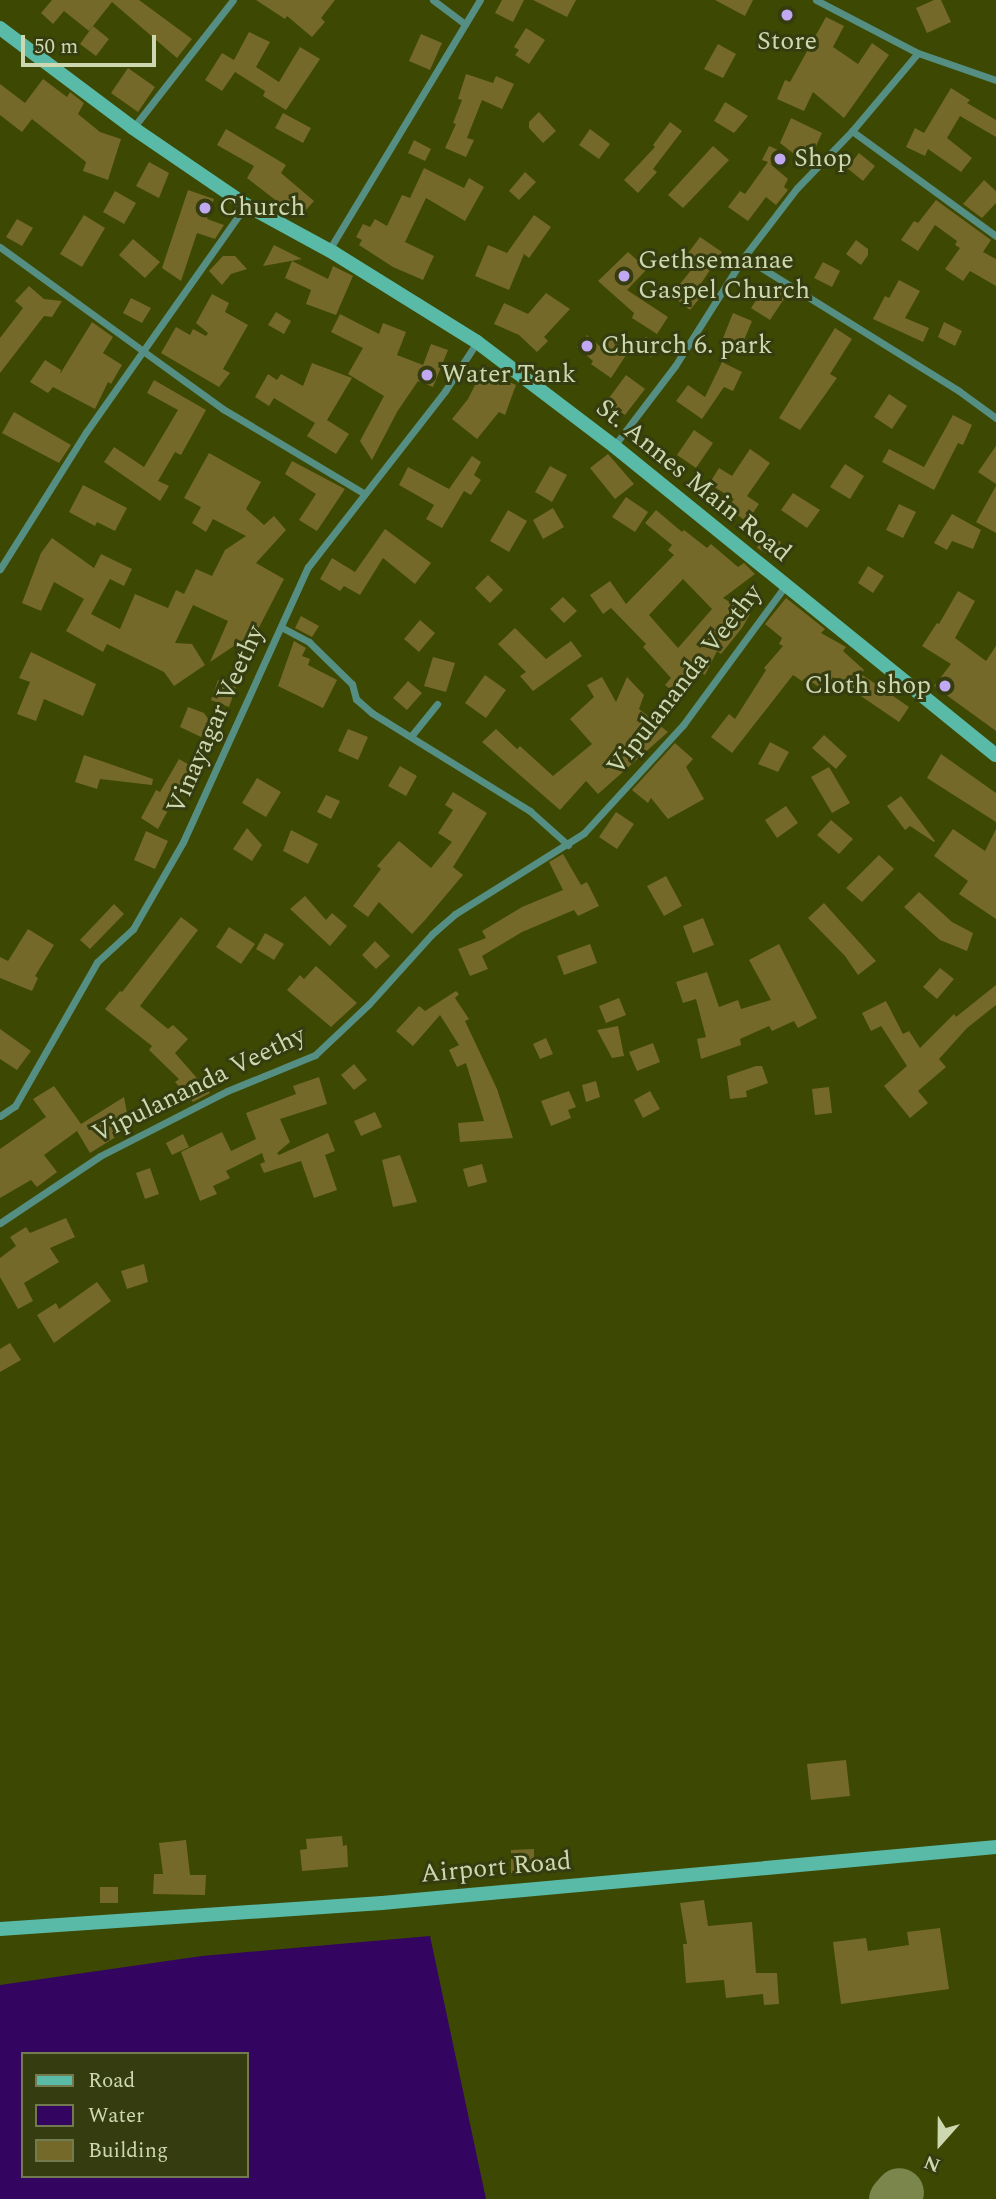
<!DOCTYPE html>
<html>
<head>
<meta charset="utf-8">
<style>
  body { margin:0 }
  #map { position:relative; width:996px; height:2199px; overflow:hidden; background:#3d4802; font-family:Spectral,serif }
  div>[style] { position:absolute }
  .water>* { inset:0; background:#340461 }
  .taxiway>* { height:49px; margin:-24.5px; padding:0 24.5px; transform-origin:24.5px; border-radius:24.5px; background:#7b864c }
  .building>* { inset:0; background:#756929 }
  .street>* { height:7px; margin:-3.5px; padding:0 3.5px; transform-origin:3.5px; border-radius:3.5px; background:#558f83 }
  .secondary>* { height:14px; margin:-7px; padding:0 7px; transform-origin:7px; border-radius:7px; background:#58baa7 }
  .dots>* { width:19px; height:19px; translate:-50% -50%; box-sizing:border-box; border:4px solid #343c10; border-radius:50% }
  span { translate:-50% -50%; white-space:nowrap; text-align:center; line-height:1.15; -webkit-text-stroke:6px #343c10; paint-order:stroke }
  .poi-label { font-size:26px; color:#ced8b0 }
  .left { translate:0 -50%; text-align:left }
  .right { translate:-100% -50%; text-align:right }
  .street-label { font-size:26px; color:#ced8b0 }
  .legend { position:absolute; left:21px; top:2052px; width:228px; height:126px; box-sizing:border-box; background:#343c10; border:2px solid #727a50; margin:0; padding:9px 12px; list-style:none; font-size:21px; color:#ced8b0 }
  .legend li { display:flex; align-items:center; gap:14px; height:35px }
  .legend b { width:35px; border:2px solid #727a50 }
  .north { position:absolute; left:905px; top:2108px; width:70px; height:70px; -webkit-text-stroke:5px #343c10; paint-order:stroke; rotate:201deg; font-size:19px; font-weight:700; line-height:28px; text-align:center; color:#ced8b0 }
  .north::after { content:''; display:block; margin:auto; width:24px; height:32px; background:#ced8b0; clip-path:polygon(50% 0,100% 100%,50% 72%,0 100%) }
  .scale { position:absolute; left:21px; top:35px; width:135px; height:32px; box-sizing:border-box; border:4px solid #ced8b0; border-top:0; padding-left:9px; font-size:21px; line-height:24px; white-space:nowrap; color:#ced8b0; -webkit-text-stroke:5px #343c10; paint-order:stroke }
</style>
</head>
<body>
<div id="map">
  <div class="water">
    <div style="clip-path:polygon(evenodd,430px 1936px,486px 2199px,0 2199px,0 1985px,202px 1956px,430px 1936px,23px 2054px,247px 2054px,247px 2176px,23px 2176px,23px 2054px)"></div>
  </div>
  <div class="taxiway">
    <div style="left:893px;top:2199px;width:9px;rotate:-49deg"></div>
  </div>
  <div class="building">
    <div style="clip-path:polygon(52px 0,139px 0,192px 39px,177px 58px,112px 2px,89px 31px,64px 11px,53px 24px,41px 13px)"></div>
    <div style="clip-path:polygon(256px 0,335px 0,321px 18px,325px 22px,312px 37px,287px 16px,285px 19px)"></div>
    <div style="clip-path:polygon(502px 0,524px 0,513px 22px,495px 13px)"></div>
    <div style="clip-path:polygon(533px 0,576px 0,567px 17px)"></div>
    <div style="clip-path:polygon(715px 0,753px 0,745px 16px)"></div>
    <div style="clip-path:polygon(934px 0,941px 0,951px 22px,927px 33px,916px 8px)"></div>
    <div style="clip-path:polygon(826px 17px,844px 26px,833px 47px,858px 64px,872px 43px,889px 55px,844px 118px,813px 92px,804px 111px,777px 99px,785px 80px,790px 82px)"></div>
    <div style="clip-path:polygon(93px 26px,109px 39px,96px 56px,80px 44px)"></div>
    <div style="clip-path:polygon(526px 28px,545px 40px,529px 64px,515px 55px,519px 50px,514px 47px)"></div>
    <div style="clip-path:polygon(249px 32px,270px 42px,256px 67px,279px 82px,300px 47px,320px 59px,286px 110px,263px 96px,265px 91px,235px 72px,222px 91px,205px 80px,222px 53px,234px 60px)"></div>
    <div style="clip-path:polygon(421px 34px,442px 43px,430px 70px,409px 61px)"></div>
    <div style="clip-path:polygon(718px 44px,736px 54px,723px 78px,704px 69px)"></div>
    <div style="clip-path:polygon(128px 68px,155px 87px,138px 112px,111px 93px)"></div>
    <div style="clip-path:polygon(466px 74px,493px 83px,496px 76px,514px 84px,502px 109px,482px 100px,467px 138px,474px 140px,466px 157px,445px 148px,456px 124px,453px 123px,462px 100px,458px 99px)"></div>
    <div style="clip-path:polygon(43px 79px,67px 97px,70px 92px,84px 103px,78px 114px,100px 132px,121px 139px,108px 180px,83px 171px,86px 162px,32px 119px,22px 132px,0 115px,0 84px,25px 103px)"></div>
    <div style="clip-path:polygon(951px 88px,970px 100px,967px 103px,996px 120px,996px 137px,960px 116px,947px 138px,972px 158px,961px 172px,928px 149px,925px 156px,906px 147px,915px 128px,924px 133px)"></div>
    <div style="clip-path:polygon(725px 102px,748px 116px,734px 133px,714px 121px)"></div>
    <div style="clip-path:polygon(539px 112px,556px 131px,543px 143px,529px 128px,529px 122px)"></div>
    <div style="clip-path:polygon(283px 113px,311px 128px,303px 143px,275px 128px)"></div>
    <div style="clip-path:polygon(791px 118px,822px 133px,812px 155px,801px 150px,798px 157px,780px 143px)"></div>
    <div style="clip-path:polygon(670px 122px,682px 131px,653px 169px,657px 172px,638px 193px,624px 180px,655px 147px,653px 145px)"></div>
    <div style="clip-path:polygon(226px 129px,286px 165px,281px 173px,314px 201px,299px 218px,247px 178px,254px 166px,217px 145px)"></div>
    <div style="clip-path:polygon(590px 129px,610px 144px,599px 159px,579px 145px)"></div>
    <div style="clip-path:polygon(414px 140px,431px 149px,425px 161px,408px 153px)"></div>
    <div style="clip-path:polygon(713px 146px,729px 160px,683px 208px,668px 195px)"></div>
    <div style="clip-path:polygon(769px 146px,785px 153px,775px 166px,769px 163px,788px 179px,784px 187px,788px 190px,776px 205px,766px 197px,748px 221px,728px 207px,740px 191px,745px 194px,768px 162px,762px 160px)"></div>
    <div style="clip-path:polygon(859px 153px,875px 166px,863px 181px,847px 168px)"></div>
    <div style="clip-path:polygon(149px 162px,169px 173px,159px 198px,136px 186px)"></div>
    <div style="clip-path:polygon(424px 168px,464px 188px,469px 178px,484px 187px,465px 221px,426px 198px,405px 242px,434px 256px,423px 280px,393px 267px,359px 245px,362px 240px,356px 237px,363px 224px,370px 227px,375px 219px,387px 226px,402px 195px,410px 198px)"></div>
    <div style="clip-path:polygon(525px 172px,536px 182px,519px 200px,509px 191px)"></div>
    <div style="clip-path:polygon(984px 180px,996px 191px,996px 203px,982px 218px,963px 204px)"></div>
    <div style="clip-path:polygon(188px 190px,214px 199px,207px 219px,224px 225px,215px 239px,197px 233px,181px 281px,162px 268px)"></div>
    <div style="clip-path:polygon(115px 191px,136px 203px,124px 224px,103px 212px)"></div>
    <div style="clip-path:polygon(936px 200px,991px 240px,983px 252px,996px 259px,996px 286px,970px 271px,963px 281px,945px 269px,960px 248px,955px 245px,957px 241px,935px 225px,918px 251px,901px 240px,914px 221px,918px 223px)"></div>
    <div style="clip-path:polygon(84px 215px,105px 228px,82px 267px,60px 254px)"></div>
    <div style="clip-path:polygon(534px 215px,551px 227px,529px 258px,524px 254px,509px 290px,475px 276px,488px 245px,507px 253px)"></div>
    <div style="clip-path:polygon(17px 219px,33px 228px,22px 246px,6px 237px)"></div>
    <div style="clip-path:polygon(700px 237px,722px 252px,698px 288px,704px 293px,690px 310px,671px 295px,697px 263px,686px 256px)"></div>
    <div style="clip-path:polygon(133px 239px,160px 262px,145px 278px,119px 255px)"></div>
    <div style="clip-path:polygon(856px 240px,868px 249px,868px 255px,861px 265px,846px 254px)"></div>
    <div style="clip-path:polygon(274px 245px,302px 259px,263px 266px)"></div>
    <div style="clip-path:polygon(628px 252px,647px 269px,627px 290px,668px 317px,657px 334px,632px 318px,634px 313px,598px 281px)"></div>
    <div style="clip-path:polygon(223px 256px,235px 256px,247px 269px,231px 274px,222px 285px,209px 271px)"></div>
    <div style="clip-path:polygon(292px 261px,328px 279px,333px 266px,353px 276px,336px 315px,306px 304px,311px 290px,285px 278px)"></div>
    <div style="clip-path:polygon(823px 262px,840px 271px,832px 287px,814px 278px)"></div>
    <div style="clip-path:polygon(899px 280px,920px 291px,905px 318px,929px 328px,923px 342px,873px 319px,885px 296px,889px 298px)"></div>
    <div style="clip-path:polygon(767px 284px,786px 296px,770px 320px,751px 308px)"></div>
    <div style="clip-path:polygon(29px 286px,44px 299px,62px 301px,52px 317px,44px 316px,0 373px,0 338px,23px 308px,15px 301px)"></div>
    <div style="clip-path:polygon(546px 293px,570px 309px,544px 337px,548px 341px,537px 352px,519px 335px,494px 324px,504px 303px,528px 314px)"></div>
    <div style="clip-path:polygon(212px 294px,229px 303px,225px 312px,248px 325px,223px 369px,230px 373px,219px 387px,161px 353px,176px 327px,190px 335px,193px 329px,206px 336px,208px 333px,196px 323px)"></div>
    <div style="clip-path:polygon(131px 298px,151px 308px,142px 323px,123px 313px)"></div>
    <div style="clip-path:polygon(276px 312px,291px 321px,284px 334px,268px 325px)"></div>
    <div style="clip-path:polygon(733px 313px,752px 321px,742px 345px,723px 338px)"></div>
    <div style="clip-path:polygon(340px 314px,379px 334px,383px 323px,406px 332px,397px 355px,423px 365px,431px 344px,448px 350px,433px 387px,418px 381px,397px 412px,372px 460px,360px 441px,384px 396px,348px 374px,363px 348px,331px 332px)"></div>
    <div style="clip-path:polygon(92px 322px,113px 337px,103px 353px,122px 365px,111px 384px,108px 382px,95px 409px,53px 387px,48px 393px,30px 382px,45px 360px,61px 370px,60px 374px)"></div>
    <div style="clip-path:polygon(944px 322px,962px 331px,955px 346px,938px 337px)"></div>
    <div style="clip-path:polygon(835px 328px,852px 339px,830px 374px,837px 378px,800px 430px,779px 418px)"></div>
    <div style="clip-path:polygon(587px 335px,602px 348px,610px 336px,630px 349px,611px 378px,591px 364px,593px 361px,577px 347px)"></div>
    <div style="clip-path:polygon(646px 337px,659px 345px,651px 357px,638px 348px)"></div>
    <div style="clip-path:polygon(722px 362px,742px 372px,733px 391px,724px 387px,702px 419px,676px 401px,688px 385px,705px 397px)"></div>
    <div style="clip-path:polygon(312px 363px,352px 378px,327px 420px,349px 434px,336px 454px,307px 436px,315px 423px,274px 398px,269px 406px,255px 397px,268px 374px,277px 380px,281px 374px,303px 386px)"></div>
    <div style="clip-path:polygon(480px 375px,497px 384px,500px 378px,516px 385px,505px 415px,499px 412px,477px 439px,452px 419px,468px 399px)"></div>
    <div style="clip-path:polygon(626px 375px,645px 389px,625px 415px,606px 402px)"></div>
    <div style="clip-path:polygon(154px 380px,206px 410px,181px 455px,175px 452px,158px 481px,169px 486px,160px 501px,104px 462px,114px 447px,144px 467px,178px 410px,147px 393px)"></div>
    <div style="clip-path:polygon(889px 394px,907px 406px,892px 429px,874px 417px)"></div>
    <div style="clip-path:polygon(14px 412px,71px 445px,59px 463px,2px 433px)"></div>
    <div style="clip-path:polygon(953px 415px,972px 425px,963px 445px,958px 443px,934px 490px,882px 462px,889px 449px,924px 467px)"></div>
    <div style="clip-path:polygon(694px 430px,713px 443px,696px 468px,677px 455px)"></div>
    <div style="clip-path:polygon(996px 446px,996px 484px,978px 472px)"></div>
    <div style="clip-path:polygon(750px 449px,770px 463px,747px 496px,759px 504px,747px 522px,728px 508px,734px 499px,709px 484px,719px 468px,732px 476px)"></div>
    <div style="clip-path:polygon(209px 453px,261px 482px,246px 509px,264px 525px,274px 516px,286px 530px,256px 563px,284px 579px,253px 639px,249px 636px,210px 662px,228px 621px,193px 605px,175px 643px,192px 644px,205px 665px,174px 686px,164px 672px,107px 644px,103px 652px,66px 631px,84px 599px,54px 582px,41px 611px,22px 603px,41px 553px,52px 538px,94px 568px,101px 554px,132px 569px,124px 586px,110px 579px,91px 614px,120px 629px,135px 594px,168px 608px,176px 590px,184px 594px,196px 569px,212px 576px,225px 550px,246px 536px,213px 519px,206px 532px,192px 523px,201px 507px,184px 498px)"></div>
    <div style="clip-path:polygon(608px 454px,634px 484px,615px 499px,590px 468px)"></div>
    <div style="clip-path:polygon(472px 456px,481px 462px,474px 475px,481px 480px,471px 495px,464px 491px,442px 528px,426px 519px,434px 505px,399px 485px,408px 467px,449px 489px)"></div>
    <div style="clip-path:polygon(292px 461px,345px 489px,317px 531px,299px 520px,316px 494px,285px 474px)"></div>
    <div style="clip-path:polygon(845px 464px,864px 476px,850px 499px,830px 487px)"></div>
    <div style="clip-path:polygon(550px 466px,567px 475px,552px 502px,535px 492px)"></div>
    <div style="clip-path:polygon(83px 485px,127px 508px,115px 531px,97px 522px,95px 526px,69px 512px)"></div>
    <div style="clip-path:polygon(996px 486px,996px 533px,976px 522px)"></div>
    <div style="clip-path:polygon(793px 493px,820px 510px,807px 528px,781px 510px)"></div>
    <div style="clip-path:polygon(626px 497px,648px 512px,635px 532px,612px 517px)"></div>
    <div style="clip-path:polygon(899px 504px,916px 512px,903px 538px,886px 530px)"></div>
    <div style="clip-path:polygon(553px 508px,564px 527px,543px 539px,533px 520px)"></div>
    <div style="clip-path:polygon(508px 510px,527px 521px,509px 552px,490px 541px)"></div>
    <div style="clip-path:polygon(evenodd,656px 510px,682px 532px,684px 530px,707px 548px,711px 544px,738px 567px,744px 563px,755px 574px,723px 598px,750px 614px,742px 628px,721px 654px,717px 651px,705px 675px,699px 672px,680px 697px,665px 685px,671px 678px,643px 647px,646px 644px,611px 608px,603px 614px,590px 595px,610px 581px,626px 604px,674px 555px,668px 550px,672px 545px,645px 523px,656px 510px,683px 579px,712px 609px,678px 648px,649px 615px,683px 579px)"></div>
    <div style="clip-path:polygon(952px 514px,981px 530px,973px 549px,952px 541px,947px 550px,934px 543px)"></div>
    <div style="clip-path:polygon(385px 529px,431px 563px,415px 584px,383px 558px,360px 595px,344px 586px,340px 591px,320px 579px,332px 558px,355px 572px)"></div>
    <div style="clip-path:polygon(765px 533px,781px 542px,774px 557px,757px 548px)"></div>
    <div style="clip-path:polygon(868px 566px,884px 576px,873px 593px,858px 583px)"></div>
    <div style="clip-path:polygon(488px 575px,503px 590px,490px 603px,475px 588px)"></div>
    <div style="clip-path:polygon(958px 591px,975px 601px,955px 638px,986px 661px,996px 646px,996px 731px,934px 686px,951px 664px,922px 646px,937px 623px,939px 624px)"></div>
    <div style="clip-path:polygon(563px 597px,577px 611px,564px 623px,550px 609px)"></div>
    <div style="clip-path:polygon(786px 598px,825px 629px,821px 633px,846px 647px,843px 651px,864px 670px,861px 674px,909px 707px,899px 722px,833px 677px,824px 690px,805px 678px,802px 681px,793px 675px,732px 753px,711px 737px,729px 714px,735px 719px,766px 670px,764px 668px,783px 646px,779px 644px,782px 638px,765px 624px)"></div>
    <div style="clip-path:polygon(301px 616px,319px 626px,312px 637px,295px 628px)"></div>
    <div style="clip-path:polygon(420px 620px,435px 633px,419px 652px,404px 639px)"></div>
    <div style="clip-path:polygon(515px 628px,546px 659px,571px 641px,582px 656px,533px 691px,520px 676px,526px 672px,498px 644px)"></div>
    <div style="clip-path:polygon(294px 641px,306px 648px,302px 656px,310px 659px,308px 665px,337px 680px,323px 708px,278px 686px)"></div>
    <div style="clip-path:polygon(31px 652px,96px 684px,83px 716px,44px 699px,36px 721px,17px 714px,30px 682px,19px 678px)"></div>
    <div style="clip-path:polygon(433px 657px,455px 663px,446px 692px,424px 686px)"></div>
    <div style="clip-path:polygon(485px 675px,506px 690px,486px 718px,465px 703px)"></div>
    <div style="clip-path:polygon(602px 677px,616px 702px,627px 677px,644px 695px,639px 709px,668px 732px,598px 794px,586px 781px,560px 810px,482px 742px,496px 729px,517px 749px,520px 746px,553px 776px,592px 744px,570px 719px,594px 697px,587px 685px)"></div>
    <div style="clip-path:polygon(218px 680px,236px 687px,229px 707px,211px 700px)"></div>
    <div style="clip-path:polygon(408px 681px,422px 693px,407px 710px,393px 698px)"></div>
    <div style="clip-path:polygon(188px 707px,204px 713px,209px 720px,201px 737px,180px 727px)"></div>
    <div style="clip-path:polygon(348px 729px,368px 737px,358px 760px,338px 751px)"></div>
    <div style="clip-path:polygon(824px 735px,847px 756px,836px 769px,812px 748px)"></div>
    <div style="clip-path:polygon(770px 742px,789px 752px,778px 772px,758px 764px)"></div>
    <div style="clip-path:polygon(675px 743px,693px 759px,686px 767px,704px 799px,668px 819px,651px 798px,648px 803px,632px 790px)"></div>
    <div style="clip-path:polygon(941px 754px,996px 793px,996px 822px,927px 778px)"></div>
    <div style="clip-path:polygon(84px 755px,153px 779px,152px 785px,100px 779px,97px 789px,75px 782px)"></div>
    <div style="clip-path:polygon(179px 759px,198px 770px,188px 789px,181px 786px,158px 829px,141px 818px,156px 790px,160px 792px)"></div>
    <div style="clip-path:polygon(400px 766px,417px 776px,406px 796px,388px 786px)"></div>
    <div style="clip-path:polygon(829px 767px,850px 803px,832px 813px,811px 777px)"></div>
    <div style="clip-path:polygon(257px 778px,281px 792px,266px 817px,242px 803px)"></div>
    <div style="clip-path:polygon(453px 792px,487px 813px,453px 867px,463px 875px,425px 920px,412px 934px,379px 902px,368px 917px,353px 906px,381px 869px,377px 866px,399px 841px,431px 868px,452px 842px,438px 833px,453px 810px,445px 805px)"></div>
    <div style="clip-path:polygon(326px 795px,340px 801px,331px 819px,317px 812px)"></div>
    <div style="clip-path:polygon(901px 796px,935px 841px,934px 842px,910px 826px,905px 830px,887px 806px)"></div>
    <div style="clip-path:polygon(786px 806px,798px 823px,777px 838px,765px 820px)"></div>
    <div style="clip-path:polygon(616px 812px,634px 824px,617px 849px,599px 837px)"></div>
    <div style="clip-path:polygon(831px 820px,853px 839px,839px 854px,817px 835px)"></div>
    <div style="clip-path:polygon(247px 828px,262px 845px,252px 861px,233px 849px)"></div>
    <div style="clip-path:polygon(953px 829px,985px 851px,996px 829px,996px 919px,959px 894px,968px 881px,934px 856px)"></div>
    <div style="clip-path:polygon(291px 830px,318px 844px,308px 864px,283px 851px)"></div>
    <div style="clip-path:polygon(146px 831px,168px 841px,155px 869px,134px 860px)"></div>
    <div style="clip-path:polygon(563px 854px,581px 885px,587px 882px,599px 906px,578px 916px,574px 910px,522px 932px,482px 956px,488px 969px,470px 976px,458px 949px,486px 938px,482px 931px,522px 907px,563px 890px,549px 862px)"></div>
    <div style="clip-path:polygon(879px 855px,894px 869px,862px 902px,846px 888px)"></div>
    <div style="clip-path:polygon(666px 876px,682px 906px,664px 916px,647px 886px)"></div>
    <div style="clip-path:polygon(919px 892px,952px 922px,973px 933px,967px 951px,940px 940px,904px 907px)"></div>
    <div style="clip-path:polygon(305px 896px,326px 920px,332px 913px,347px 926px,330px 946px,290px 909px)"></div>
    <div style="clip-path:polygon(824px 903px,876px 961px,858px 975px,845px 956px,808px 918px)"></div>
    <div style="clip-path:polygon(114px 904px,124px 914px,90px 949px,80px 940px)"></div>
    <div style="clip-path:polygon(181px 917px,198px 930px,140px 1006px,168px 1029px,173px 1025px,188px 1039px,175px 1053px,210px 1093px,193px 1102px,175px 1082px,179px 1079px,149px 1050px,152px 1046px,105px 1009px,120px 991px,122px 992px)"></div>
    <div style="clip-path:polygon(703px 918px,714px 945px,693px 953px,683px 926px)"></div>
    <div style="clip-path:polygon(229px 927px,255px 944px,241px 964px,216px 947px)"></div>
    <div style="clip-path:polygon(28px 929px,54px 945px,35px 976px,38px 978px,32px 991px,0 978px,0 957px,8px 961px)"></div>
    <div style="clip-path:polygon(265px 933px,284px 944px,274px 960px,256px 949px)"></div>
    <div style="clip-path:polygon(375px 941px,390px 956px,376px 969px,362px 955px)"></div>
    <div style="clip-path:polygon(590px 944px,597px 963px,564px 975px,557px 956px)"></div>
    <div style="clip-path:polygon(779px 944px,817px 1018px,798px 1028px,794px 1021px,772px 1031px,769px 1026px,740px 1039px,741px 1045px,701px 1059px,697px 1039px,706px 1037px,696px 999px,683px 1003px,676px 982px,707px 972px,719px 1007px,738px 1000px,741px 1009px,771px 1000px,749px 960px)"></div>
    <div style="clip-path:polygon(316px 966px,357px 1003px,331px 1027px,287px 990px,300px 975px,304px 979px)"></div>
    <div style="clip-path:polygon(940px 968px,954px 979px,937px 999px,923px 987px)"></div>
    <div style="clip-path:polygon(996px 985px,996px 1005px,967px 1028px,939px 1059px,946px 1067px,918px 1091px,928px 1103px,910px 1118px,884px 1086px,907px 1066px,881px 1026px,871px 1031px,862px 1013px,886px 1001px,903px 1034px,909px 1031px,920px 1048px,954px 1014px,956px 1017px)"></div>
    <div style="clip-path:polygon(456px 991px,459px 994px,455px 998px,469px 1019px,465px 1021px,497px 1089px,513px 1138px,460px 1142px,458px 1123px,484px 1121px,466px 1063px,457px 1067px,449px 1050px,459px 1045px,440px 1015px,413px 1046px,396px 1031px,419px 1006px,425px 1011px)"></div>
    <div style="clip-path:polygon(619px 998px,626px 1015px,606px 1023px,599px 1006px)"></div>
    <div style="clip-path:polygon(618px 1026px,624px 1056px,612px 1058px,597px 1030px)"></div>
    <div style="clip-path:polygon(0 1029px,31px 1051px,17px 1070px,0 1059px)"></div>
    <div style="clip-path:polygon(546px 1038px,553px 1054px,540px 1059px,533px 1044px)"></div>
    <div style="clip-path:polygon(653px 1043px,660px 1062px,637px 1071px,629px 1052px)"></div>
    <div style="clip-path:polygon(354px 1064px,367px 1080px,354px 1090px,341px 1075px)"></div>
    <div style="clip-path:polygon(756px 1066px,762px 1066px,768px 1083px,746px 1091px,747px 1097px,730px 1099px,727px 1076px)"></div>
    <div style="clip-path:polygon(319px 1077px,327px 1104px,280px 1119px,290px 1142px,277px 1153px,279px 1155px,328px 1133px,335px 1151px,325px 1155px,337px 1190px,314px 1198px,301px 1161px,264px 1173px,260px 1164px,265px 1162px,262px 1153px,226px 1171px,230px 1178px,213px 1186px,217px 1194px,200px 1201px,181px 1152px,222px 1132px,231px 1151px,256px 1139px,246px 1113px,296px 1094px,293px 1086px)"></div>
    <div style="clip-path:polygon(596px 1081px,600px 1097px,586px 1102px,582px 1085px)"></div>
    <div style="clip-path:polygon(54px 1086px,81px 1124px,124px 1097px,127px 1113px,135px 1125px,90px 1153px,77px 1131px,44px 1155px,57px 1172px,37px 1187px,31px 1180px,0 1198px,0 1149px,46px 1117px,33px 1099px)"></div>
    <div style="clip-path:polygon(829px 1087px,832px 1113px,815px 1115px,812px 1089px)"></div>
    <div style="clip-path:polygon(569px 1091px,576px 1107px,568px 1110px,571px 1118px,551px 1126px,541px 1101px)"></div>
    <div style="clip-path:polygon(650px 1091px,660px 1109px,643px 1118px,634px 1100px)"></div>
    <div style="clip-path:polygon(375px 1112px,382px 1127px,361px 1136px,354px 1121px)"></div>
    <div style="clip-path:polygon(183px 1134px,189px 1147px,172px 1155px,166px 1143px)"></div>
    <div style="clip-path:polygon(400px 1155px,417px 1202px,393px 1207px,382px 1160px)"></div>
    <div style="clip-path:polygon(482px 1164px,487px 1182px,468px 1187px,463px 1169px)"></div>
    <div style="clip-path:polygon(150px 1168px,159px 1194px,145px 1199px,136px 1173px)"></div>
    <div style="clip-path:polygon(66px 1218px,75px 1237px,50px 1248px,59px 1262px,24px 1283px,33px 1301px,18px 1309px,0 1277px,0 1258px,16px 1246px,10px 1237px,26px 1227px,30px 1233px)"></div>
    <div style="clip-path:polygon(144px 1264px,148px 1282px,127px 1289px,121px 1271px)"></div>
    <div style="clip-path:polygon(97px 1282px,111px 1301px,54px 1343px,37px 1315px,56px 1303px,59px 1309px)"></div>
    <div style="clip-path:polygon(10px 1343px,21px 1360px,0 1372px,0 1349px)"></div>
    <div style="clip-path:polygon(846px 1760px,850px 1796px,811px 1800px,807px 1764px)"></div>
    <div style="clip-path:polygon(342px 1836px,343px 1846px,347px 1845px,348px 1867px,302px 1871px,300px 1850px,307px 1849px,306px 1839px)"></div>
    <div style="clip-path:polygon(186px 1840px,190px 1875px,206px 1875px,205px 1895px,153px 1894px,154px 1874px,163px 1874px,159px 1843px)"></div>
    <div style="clip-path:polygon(534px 1849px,534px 1872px,511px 1873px,511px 1850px)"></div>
    <div style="clip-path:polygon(100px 1887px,118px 1887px,118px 1903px,100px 1903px)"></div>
    <div style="clip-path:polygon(704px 1900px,708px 1926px,752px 1922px,756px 1973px,777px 1973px,779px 2004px,764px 2005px,763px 1994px,726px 1998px,724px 1980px,686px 1983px,683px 1944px,687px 1944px,680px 1903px)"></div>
    <div style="clip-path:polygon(940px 1928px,949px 1989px,841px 2004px,833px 1942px,866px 1938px,868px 1951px,909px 1945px,907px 1932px)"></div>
  </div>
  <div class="street">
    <div style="left:433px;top:0;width:40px;rotate:37deg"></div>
    <div style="left:816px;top:0;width:115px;rotate:27.5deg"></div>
    <div style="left:918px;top:53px;width:83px;rotate:19.1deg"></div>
    <div style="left:133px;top:128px;width:162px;rotate:-52deg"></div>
    <div style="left:852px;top:131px;width:178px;rotate:36.1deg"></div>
    <div style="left:246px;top:205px;width:179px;rotate:125.2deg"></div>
    <div style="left:143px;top:351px;width:99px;rotate:35.9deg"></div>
    <div style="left:223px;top:409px;width:165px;rotate:30.9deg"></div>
    <div style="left:0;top:247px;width:177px;rotate:36deg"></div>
    <div style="left:143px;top:351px;width:99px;rotate:125.1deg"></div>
    <div style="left:86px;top:432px;width:162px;rotate:122.1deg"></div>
    <div style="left:329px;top:250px;width:292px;rotate:-58.9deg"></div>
    <div style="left:744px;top:257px;width:253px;rotate:31.9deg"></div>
    <div style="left:959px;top:391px;width:46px;rotate:36.1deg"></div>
    <div style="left:614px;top:446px;width:101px;rotate:-52.7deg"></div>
    <div style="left:675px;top:366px;width:129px;rotate:-57.7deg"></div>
    <div style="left:744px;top:257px;width:87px;rotate:-52.5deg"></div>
    <div style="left:797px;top:188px;width:79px;rotate:-46deg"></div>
    <div style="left:852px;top:131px;width:102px;rotate:-49.8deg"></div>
    <div style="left:281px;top:627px;width:32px;rotate:28deg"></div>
    <div style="left:309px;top:642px;width:60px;rotate:44.3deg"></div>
    <div style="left:352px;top:684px;width:16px;rotate:75deg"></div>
    <div style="left:356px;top:699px;width:21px;rotate:41deg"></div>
    <div style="left:372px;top:713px;width:186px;rotate:31.8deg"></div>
    <div style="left:530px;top:811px;width:51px;rotate:41.8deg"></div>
    <div style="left:412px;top:735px;width:40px;rotate:-51deg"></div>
    <div style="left:0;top:1116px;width:18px;rotate:-34deg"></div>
    <div style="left:15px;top:1106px;width:166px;rotate:-60.3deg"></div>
    <div style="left:97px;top:962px;width:49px;rotate:-42.5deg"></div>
    <div style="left:133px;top:929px;width:100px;rotate:-60.1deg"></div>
    <div style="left:183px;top:842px;width:302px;rotate:-65.6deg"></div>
    <div style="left:308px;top:567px;width:223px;rotate:-52.1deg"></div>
    <div style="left:445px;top:391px;width:59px;rotate:-56.9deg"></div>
    <div style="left:0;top:1223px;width:120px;rotate:-33.8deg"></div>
    <div style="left:100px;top:1156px;width:143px;rotate:-27.1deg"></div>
    <div style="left:227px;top:1091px;width:95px;rotate:-22.2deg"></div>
    <div style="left:315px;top:1055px;width:74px;rotate:-43.4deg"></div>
    <div style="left:369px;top:1004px;width:94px;rotate:-48deg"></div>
    <div style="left:432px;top:934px;width:30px;rotate:-41deg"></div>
    <div style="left:455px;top:914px;width:152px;rotate:-32.1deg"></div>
    <div style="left:584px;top:833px;width:147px;rotate:-47.5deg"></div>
    <div style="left:683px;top:725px;width:172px;rotate:-53.7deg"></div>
  </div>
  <div class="secondary">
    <div style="left:0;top:28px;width:166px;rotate:36.9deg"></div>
    <div style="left:133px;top:128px;width:137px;rotate:34.3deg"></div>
    <div style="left:246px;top:205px;width:100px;rotate:28.6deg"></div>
    <div style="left:334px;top:253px;width:168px;rotate:31.9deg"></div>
    <div style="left:477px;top:342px;width:172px;rotate:37.2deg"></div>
    <div style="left:614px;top:446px;width:491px;rotate:39deg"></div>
    <div style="left:0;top:1929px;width:383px;rotate:-3.9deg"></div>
    <div style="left:382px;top:1903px;width:617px;rotate:-5.21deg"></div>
  </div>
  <div class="dots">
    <div style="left:787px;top:15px;background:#c1a8f3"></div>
    <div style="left:780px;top:159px;background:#c1a8f3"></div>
    <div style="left:205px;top:208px;background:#c1a8f3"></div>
    <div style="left:624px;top:276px;background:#c1a8f3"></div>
    <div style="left:587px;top:346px;background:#c1a8f3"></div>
    <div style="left:427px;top:375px;background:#c1a8f3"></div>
    <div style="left:945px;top:686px;background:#c1a8f3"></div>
  </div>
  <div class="poi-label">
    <span style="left:787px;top:42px">Store</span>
    <span class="left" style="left:794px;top:159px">Shop</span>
    <span class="left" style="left:219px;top:208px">Church</span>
    <span class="left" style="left:638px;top:276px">Gethsemanae<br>Gaspel Church</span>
    <span class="left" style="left:601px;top:346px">Church 6. park</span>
    <span class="left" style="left:441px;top:375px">Water Tank</span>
    <span class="right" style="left:931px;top:686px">Cloth shop</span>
  </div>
  <div class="street-label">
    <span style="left:693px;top:481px;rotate:39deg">St. Annes Main Road</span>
    <span style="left:685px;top:680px;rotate:-52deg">Vipulananda Veethy</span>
    <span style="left:216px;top:720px;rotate:-66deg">Vinayagar Veethy</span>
    <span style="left:199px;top:1085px;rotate:-26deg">Vipulananda Veethy</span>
    <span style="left:496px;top:1868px;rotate:-5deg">Airport Road</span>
  </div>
  <ul class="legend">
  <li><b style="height:9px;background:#58baa7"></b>Road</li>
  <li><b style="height:19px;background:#340461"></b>Water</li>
  <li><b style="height:19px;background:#756929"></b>Building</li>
  </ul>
  <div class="north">N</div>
  <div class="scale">50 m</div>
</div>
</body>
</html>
